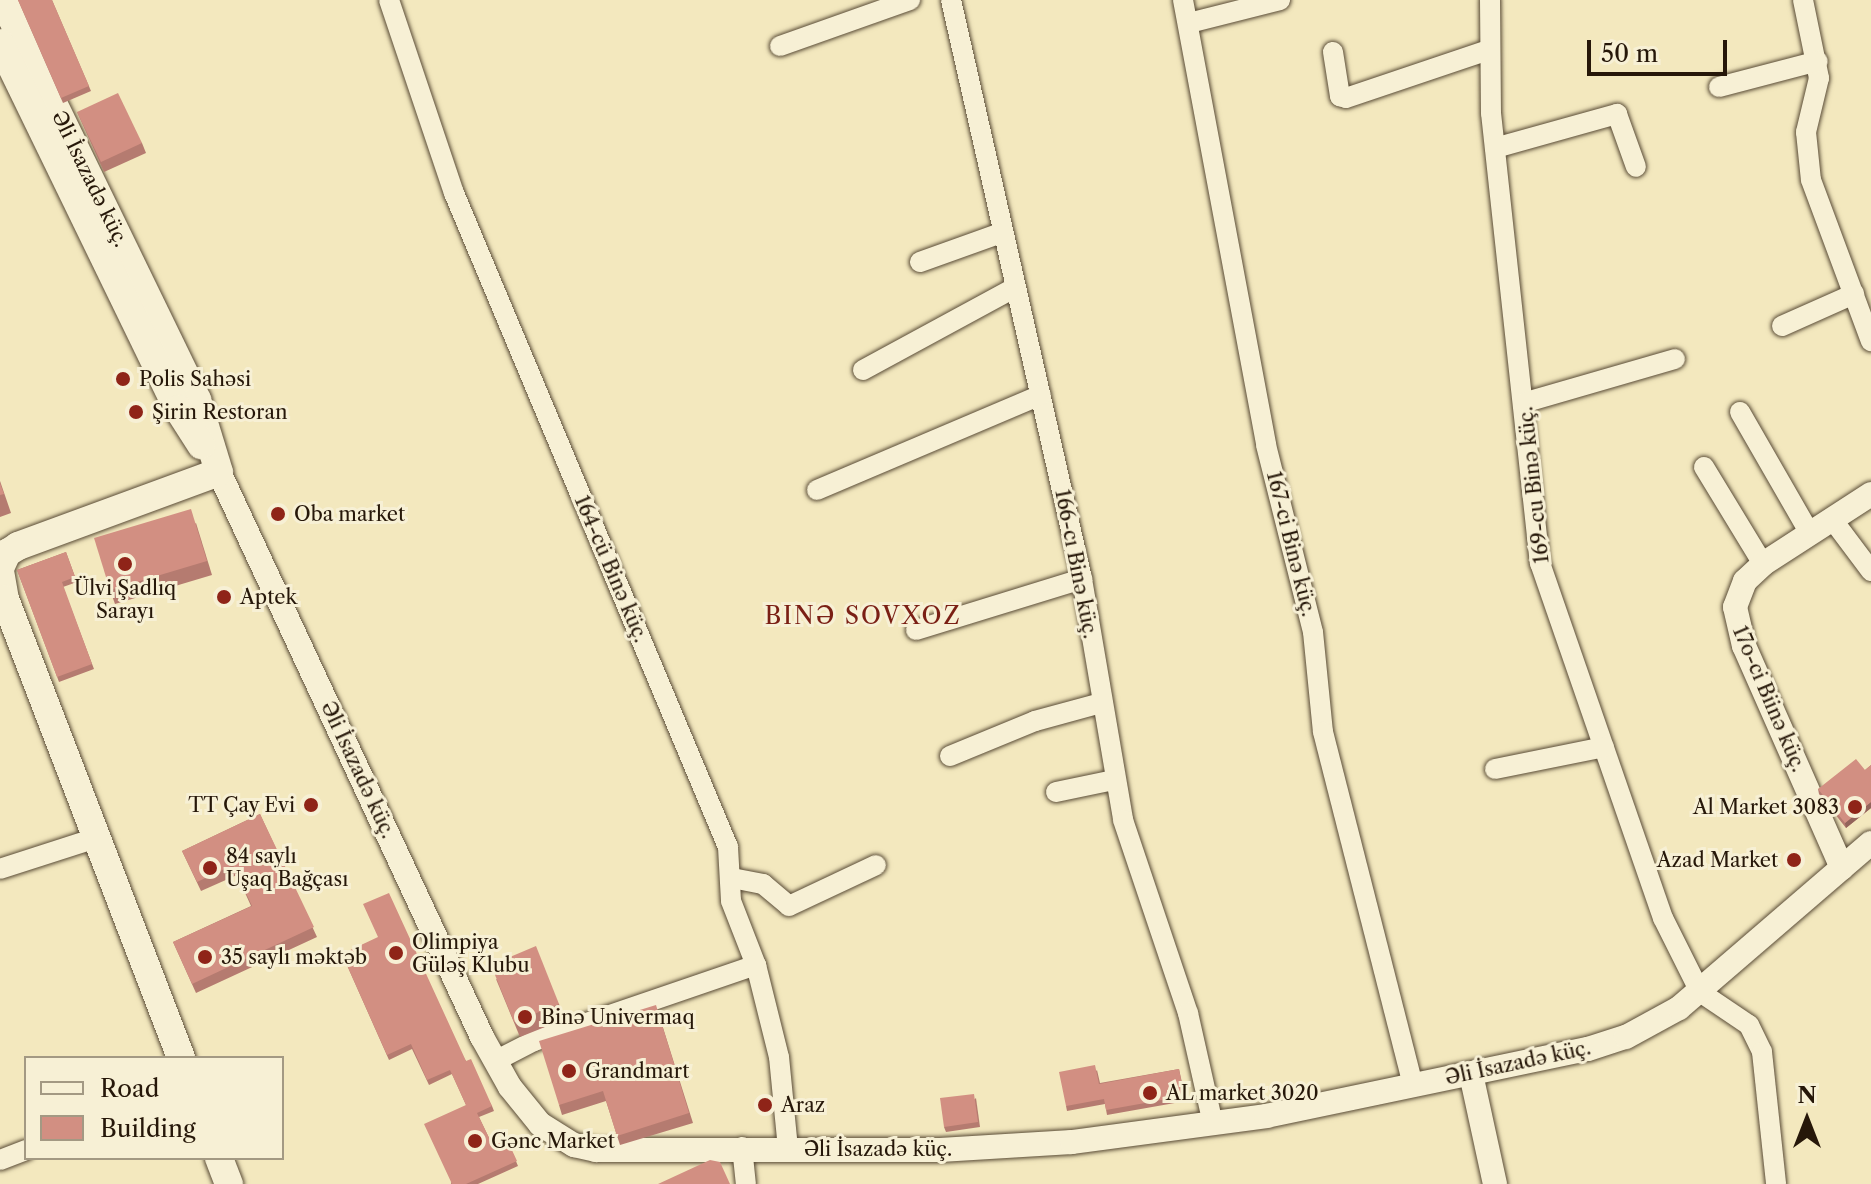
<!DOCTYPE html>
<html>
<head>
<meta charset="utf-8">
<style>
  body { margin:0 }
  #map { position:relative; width:1871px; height:1184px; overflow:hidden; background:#f3e8be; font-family:"Libre Caslon Text",serif }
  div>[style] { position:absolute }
  .roads { filter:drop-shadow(0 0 2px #594b36) drop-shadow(0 0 2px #594b36) }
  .minor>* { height:20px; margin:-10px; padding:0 10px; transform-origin:10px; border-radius:10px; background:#f7f0d5 }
  .tertiary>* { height:24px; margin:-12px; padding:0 12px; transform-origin:12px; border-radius:12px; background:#f7f0d5 }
  .secondary>* { height:28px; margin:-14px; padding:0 14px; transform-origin:14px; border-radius:14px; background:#f7f0d5 }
  .wall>* { inset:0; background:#b57b70 }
  .shaded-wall>* { inset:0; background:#93645b }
  .building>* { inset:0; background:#d28f82 }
  .dots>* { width:22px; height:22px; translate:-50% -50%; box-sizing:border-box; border:4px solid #f7f0d5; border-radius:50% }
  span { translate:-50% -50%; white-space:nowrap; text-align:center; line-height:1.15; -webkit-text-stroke:6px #f7f0d5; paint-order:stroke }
  .street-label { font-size:20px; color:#261709 }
  .poi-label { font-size:20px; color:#261709 }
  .left { translate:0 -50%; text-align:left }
  .right { translate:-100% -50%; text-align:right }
  .quarter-label { font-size:24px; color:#7a1f14; letter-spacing:2px }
  .legend { position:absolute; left:24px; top:1056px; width:260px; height:104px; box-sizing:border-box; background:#f7f0d5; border:2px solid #a39983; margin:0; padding:10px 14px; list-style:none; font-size:24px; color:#261709 }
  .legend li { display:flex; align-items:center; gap:16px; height:40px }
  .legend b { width:40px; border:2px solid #a39983 }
  .north { position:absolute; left:1767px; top:1080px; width:80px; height:80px; -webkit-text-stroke:6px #f7f0d5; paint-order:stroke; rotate:0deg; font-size:22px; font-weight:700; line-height:32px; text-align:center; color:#261709 }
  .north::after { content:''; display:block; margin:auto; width:28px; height:36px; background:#261709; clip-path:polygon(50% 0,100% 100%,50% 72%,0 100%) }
  .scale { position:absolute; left:1587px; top:40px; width:140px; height:36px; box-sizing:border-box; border:4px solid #261709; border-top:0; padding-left:10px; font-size:24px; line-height:28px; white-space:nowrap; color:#261709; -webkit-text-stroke:6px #f7f0d5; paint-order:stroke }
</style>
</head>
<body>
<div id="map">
  <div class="roads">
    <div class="minor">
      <div style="left:389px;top:0;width:204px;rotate:71.4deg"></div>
      <div style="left:454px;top:193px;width:709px;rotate:67.27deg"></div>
      <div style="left:728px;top:847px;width:54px;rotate:86.8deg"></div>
      <div style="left:731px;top:901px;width:69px;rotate:68.7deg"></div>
      <div style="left:756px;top:965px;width:95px;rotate:76deg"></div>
      <div style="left:779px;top:1057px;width:91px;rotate:84.4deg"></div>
      <div style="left:951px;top:0;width:594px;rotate:77.25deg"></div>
      <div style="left:1082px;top:579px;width:244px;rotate:80.3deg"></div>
      <div style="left:1123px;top:820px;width:204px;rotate:71.4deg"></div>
      <div style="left:1188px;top:1013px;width:114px;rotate:77.3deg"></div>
      <div style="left:1183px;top:0;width:453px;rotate:79.4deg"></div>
      <div style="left:1266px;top:445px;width:193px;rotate:75.9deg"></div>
      <div style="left:1313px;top:632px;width:100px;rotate:84.3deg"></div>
      <div style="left:1323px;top:732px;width:364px;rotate:75.7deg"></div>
      <div style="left:1490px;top:0;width:113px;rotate:89.5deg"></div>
      <div style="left:1491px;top:113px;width:453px;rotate:83.8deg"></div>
      <div style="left:1540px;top:563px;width:376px;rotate:70.9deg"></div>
      <div style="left:1663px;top:918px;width:83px;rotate:63.4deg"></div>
      <div style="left:1700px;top:992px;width:59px;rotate:34deg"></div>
      <div style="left:1749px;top:1025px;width:30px;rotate:64deg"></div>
      <div style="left:1762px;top:1052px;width:133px;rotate:83.9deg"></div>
      <div style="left:1803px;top:0;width:80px;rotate:78.4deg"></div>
      <div style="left:1819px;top:78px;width:56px;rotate:103.5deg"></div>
      <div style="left:1806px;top:132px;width:48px;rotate:84.1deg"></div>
      <div style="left:1811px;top:180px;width:172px;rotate:69.6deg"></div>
      <div style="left:1189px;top:23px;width:94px;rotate:-14.2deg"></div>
      <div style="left:780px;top:46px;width:138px;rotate:-19.5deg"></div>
      <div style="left:1333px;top:52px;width:45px;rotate:81deg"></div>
      <div style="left:1340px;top:96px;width:6px;rotate:18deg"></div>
      <div style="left:1346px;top:98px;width:151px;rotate:-18.6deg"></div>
      <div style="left:1719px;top:87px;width:102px;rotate:-14.7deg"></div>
      <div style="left:1495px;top:148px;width:127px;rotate:-15.6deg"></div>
      <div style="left:1617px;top:114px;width:56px;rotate:70.3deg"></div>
      <div style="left:920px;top:262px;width:86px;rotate:-19.7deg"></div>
      <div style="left:1782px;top:326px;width:79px;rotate:-24deg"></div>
      <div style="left:863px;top:370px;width:172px;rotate:-28.5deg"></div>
      <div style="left:1526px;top:402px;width:155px;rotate:-16.1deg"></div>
      <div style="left:1740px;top:412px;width:138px;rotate:60.1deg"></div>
      <div style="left:1704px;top:467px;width:114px;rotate:58.7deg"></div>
      <div style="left:817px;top:490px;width:243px;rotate:-23deg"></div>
      <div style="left:1832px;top:519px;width:65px;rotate:53.1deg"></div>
      <div style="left:916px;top:630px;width:174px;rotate:-17.1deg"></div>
      <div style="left:950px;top:756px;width:92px;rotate:-22.4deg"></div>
      <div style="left:1035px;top:721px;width:68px;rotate:-15.3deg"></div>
      <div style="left:1495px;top:769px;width:111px;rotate:-11.4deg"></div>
      <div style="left:1056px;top:792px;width:59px;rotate:-11.7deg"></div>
      <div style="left:0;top:869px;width:101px;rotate:-17.9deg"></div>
      <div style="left:732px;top:878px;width:32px;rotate:11deg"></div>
      <div style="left:763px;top:884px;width:34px;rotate:40deg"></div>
      <div style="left:789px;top:906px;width:96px;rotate:-25.2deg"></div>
      <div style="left:495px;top:1061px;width:44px;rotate:-27.1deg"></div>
      <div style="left:534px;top:1041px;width:235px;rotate:-18.9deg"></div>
      <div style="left:742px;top:1147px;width:37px;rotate:84deg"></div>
      <div style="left:0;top:1160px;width:28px;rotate:-21deg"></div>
    </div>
    <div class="tertiary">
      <div style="left:219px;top:472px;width:623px;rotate:65.04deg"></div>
      <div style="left:482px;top:1037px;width:57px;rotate:60.8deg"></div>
      <div style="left:510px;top:1087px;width:48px;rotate:51deg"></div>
      <div style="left:540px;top:1124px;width:40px;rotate:32deg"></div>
      <div style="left:574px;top:1145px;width:23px;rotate:13deg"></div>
      <div style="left:596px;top:1150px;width:344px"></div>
      <div style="left:940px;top:1150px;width:132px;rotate:-3.5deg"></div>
      <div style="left:1072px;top:1142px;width:196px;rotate:-7.6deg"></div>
      <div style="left:1266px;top:1116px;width:329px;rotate:-11.8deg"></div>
      <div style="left:1588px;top:1049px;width:40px;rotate:-18deg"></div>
      <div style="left:1626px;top:1037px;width:60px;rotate:-28.7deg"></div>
      <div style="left:1679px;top:1008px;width:253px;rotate:-40.7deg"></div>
      <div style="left:1842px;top:868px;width:243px;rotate:-113.8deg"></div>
      <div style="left:1744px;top:646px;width:40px;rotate:-103deg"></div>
      <div style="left:1735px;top:607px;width:28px;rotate:-69deg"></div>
      <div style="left:1745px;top:581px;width:25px;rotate:-43deg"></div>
      <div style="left:1763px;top:564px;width:129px;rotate:-32.9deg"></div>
      <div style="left:1471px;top:1074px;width:113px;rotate:77.7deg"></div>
    </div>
    <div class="secondary">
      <div style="left:3px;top:0;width:445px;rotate:64.1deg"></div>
      <div style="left:197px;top:400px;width:75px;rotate:73deg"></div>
      <div style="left:0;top:43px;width:407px;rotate:64.1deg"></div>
      <div style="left:178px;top:409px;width:43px;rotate:57.4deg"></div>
      <div style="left:0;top:568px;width:17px;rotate:-65deg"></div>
      <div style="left:7px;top:553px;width:13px;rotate:-32deg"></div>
      <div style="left:18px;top:546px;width:214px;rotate:-20.2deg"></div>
      <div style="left:0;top:571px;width:28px;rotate:80deg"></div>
      <div style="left:5px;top:599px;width:492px;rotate:69deg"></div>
      <div style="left:219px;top:1158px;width:28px;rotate:69deg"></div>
    </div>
  </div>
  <div class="wall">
    <div style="clip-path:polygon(18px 0,52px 0,91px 91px,63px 103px)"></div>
    <div style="clip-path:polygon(77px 112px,142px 143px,146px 153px,104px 172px)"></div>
    <div style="clip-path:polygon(0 481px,11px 513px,0 517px)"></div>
    <div style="clip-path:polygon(196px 523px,212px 575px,115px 604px,110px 590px)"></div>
    <div style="clip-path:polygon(66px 552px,77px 582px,63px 587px,94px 669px,59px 682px,17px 570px)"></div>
    <div style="clip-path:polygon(1871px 765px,1871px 808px,1846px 828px,1819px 794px,1818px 789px,1865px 770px)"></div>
    <div style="clip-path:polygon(260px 814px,317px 937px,196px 993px,173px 942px,251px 906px,237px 875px,201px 891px,182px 851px)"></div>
    <div style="clip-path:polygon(378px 938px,466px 1061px,492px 1106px,494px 1111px,479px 1117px,491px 1142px,505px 1135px,518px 1166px,478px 1184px,451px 1184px,466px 1105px,452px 1074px,429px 1085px,412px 1049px,389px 1060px,342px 954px)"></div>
    <div style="clip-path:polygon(496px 979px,559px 1004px,565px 1019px,520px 1037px)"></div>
    <div style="clip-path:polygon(659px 1015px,693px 1123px,620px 1145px,606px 1101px,562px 1115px,559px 1105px)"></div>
    <div style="clip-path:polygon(1179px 1069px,1186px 1101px,1107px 1115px,1105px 1104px,1067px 1111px,1066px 1106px,1097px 1070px,1100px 1083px)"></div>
    <div style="clip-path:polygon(976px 1098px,980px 1127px,946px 1132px,944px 1127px)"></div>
  </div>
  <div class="shaded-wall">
    <div style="clip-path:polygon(1871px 802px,1871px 808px,1846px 828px,1845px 823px)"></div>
  </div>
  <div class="building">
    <div style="clip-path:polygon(18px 0,52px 0,89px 86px,61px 98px)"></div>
    <div style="clip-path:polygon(118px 93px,142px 143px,101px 162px,77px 112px)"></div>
    <div style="clip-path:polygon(0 483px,4px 494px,0 495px)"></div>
    <div style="clip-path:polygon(191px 509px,207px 561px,110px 590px,94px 538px)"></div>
    <div style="clip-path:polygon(66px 552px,75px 577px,62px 582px,92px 664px,57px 677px,17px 570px)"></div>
    <div style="clip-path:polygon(1856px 759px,1865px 770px,1871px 765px,1871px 802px,1845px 823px,1818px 789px)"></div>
    <div style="clip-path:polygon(260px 814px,314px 927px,192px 984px,173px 942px,252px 906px,233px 865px,197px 882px,182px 851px)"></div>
    <div style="clip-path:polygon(389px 893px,466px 1061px,471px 1059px,492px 1106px,477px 1113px,491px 1142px,505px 1135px,517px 1161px,466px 1184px,452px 1184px,424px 1124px,466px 1105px,450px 1070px,427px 1080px,411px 1044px,387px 1055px,342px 954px,378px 937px,363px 904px)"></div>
    <div style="clip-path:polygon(536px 946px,559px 1004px,514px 1022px,491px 965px)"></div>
    <div style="clip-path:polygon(656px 1005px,689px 1113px,617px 1136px,603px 1091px,559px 1105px,539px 1041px)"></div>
    <div style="clip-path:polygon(1095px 1065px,1099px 1084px,1179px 1069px,1184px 1096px,1106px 1110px,1104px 1099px,1066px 1106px,1059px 1072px)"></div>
    <div style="clip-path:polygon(974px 1094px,978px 1122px,944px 1127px,940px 1098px)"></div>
    <div style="clip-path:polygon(710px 1160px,720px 1162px,730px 1184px,658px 1184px)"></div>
  </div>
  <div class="dots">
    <div style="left:123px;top:379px;background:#8f2418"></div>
    <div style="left:136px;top:412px;background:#8f2418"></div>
    <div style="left:278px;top:514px;background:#8f2418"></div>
    <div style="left:125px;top:564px;background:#8f2418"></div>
    <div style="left:224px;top:597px;background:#8f2418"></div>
    <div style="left:311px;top:805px;background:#8f2418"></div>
    <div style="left:1855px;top:807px;background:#8f2418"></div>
    <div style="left:1794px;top:860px;background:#8f2418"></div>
    <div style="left:210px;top:868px;background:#8f2418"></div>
    <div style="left:396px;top:953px;background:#8f2418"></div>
    <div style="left:205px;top:957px;background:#8f2418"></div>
    <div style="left:525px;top:1017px;background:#8f2418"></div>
    <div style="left:569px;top:1071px;background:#8f2418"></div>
    <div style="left:1150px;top:1093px;background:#8f2418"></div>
    <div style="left:765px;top:1105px;background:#8f2418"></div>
    <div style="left:475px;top:1141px;background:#8f2418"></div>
  </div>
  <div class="street-label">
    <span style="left:90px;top:179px;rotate:64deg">Əli İsazadə küç.</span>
    <span style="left:1534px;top:485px;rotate:-96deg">169-cu Binə küç.</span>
    <span style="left:1291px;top:544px;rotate:76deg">167-ci Binə küç.</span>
    <span style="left:1076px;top:564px;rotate:79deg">166-cı Binə küç.</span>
    <span style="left:611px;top:569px;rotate:67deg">164-cü Binə küç.</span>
    <span style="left:1769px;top:699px;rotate:67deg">17o-ci Biinə küç.</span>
    <span style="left:358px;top:770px;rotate:65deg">Əli İsazadə küç.</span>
    <span style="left:1518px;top:1063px;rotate:-12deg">Əli İsazadə küç.</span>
    <span style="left:878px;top:1149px">Əli İsazadə küç.</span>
  </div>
  <div class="poi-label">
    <span class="left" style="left:139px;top:379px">Polis Sahəsi</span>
    <span class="left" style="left:152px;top:412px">Şirin Restoran</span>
    <span class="left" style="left:294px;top:514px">Oba market</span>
    <span style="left:125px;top:600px">Ülvi Şadlıq<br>Sarayı</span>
    <span class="left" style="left:240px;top:597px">Aptek</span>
    <span class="right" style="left:295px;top:805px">TT Çay Evi</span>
    <span class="right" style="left:1839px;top:807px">Al Market 3083</span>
    <span class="left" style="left:226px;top:868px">84 saylı<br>Uşaq Bağçası</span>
    <span class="right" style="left:1778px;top:860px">Azad Market</span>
    <span class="left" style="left:412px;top:954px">Olimpiya<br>Güləş Klubu</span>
    <span class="left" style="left:221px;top:957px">35 saylı məktəb</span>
    <span class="left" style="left:541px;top:1017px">Binə Univermaq</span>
    <span class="left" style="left:585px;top:1071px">Grandmart</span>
    <span class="left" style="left:1166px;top:1093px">AL market 3020</span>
    <span class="left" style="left:781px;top:1105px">Araz</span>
    <span class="left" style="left:491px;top:1141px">Gənc Market</span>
  </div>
  <div class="quarter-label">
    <span style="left:863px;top:616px">BINƏ SOVXOZ</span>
  </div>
  <ul class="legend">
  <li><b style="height:10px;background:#f7f0d5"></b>Road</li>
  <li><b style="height:22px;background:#d28f82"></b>Building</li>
  </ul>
  <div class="north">N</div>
  <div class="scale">50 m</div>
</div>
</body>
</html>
